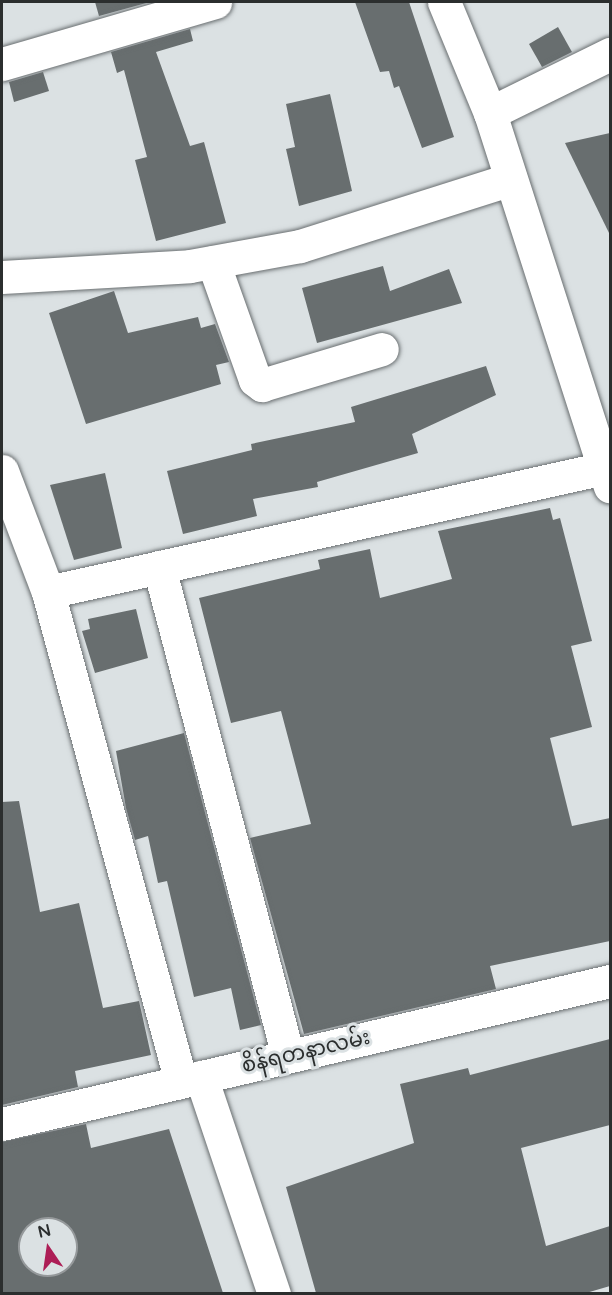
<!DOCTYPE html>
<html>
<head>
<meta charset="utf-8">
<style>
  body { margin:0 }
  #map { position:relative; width:612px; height:1295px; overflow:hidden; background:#dbe1e3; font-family:"Varela Round","Noto Sans Myanmar",sans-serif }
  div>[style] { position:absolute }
  .building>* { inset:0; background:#686e6f }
  .roads { filter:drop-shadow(0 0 2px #696e70) drop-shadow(0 0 2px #696e70) }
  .minor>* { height:33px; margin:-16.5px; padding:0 16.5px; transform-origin:16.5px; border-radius:16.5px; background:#fff }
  span { translate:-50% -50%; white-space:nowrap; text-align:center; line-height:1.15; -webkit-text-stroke:6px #dbe1e3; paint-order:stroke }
  .street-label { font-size:21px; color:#2b2e2e }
  .frame { position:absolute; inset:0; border:3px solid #2b2e2e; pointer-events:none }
  .north { position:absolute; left:18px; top:1217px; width:60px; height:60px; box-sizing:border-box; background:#dbe1e3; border:2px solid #95999b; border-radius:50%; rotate:347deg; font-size:16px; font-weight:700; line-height:24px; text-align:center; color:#2b2e2e }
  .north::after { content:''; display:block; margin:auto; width:21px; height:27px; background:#ad1e56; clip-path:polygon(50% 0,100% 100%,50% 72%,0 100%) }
</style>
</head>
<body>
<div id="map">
  <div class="building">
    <div style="clip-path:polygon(95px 2px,150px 2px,99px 16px)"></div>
    <div style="clip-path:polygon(355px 2px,409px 2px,454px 137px,422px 148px,399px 86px,394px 88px,389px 71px,380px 72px)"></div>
    <div style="clip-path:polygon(558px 27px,572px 52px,542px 67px,529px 44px)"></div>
    <div style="clip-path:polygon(190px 29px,193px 41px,156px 52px,190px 146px,204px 142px,226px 223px,156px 241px,135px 160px,147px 157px,124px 70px,117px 73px,111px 52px)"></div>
    <div style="clip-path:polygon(43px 72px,49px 91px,14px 102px,9px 82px)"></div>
    <div style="clip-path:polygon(330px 94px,352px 191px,299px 206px,286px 149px,295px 147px,286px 104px)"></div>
    <div style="clip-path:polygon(610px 133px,610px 235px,565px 143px)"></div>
    <div style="clip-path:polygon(383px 266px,390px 291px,449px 269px,462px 303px,317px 343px,302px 288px)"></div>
    <div style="clip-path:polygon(114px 291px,128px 333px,198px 317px,201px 328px,215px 324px,229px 362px,216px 365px,221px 384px,86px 424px,49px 313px)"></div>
    <div style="clip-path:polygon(486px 366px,496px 395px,412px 434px,418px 453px,317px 482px,318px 487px,253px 499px,257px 516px,183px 534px,167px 471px,252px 450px,251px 444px,355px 422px,351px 407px)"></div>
    <div style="clip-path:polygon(105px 473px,122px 548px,74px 560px,50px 485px)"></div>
    <div style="clip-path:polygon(550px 508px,553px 520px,560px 518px,592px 641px,571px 646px,592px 727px,550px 738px,572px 826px,610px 818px,610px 941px,490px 966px,496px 989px,304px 1034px,250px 838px,311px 824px,281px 711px,231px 723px,199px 598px,320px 569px,318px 560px,370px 549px,380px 598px,452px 579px,438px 531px)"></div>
    <div style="clip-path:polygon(136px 609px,148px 658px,95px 673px,82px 631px,90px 629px,88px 619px)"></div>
    <div style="clip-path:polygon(184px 733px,261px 1025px,240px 1030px,231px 988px,194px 997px,167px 881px,158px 883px,148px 836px,135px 840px,126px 808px,116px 751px)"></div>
    <div style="clip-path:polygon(19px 801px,40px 912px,79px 903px,103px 1008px,139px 1001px,151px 1055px,75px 1071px,78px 1087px,2px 1105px,2px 802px)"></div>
    <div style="clip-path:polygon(610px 1039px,610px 1125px,521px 1148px,546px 1246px,610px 1226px,610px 1286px,586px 1293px,316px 1293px,286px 1187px,414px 1143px,400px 1084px,468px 1068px,470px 1075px)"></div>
    <div style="clip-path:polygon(evenodd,86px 1124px,91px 1148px,169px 1129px,223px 1293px,2px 1293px,2px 1142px,86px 1124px,30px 1229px,66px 1229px,66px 1265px,30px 1265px,30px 1229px)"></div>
  </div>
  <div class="roads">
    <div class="minor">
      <div style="left:444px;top:2px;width:120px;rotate:67.5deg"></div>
      <div style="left:490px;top:113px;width:392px;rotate:72.2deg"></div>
      <div style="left:2px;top:64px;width:222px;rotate:-16.2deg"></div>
      <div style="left:490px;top:113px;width:134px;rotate:-26.2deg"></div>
      <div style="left:213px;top:262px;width:125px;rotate:70.4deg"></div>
      <div style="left:255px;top:380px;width:9px;rotate:36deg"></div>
      <div style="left:262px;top:385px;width:125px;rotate:-16.7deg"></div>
      <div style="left:2px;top:277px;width:188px;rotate:-3.3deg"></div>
      <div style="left:190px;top:266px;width:112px;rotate:-10.3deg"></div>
      <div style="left:300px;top:246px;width:221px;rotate:-17.6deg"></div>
      <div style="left:2px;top:471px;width:129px;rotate:69.2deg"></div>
      <div style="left:159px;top:567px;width:506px;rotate:75.22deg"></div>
      <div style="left:201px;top:1077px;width:229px;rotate:71.4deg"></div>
      <div style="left:181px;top:1082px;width:508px;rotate:-105.19deg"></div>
      <div style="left:48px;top:592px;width:570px;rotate:-12.57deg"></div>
      <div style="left:2px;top:1124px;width:625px;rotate:-13.24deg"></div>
    </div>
  </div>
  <div class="street-label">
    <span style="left:306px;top:1052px;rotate:-13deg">စိန်ရတနာလမ်း</span>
  </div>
  <div class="frame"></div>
  <div class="north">N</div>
</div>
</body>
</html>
